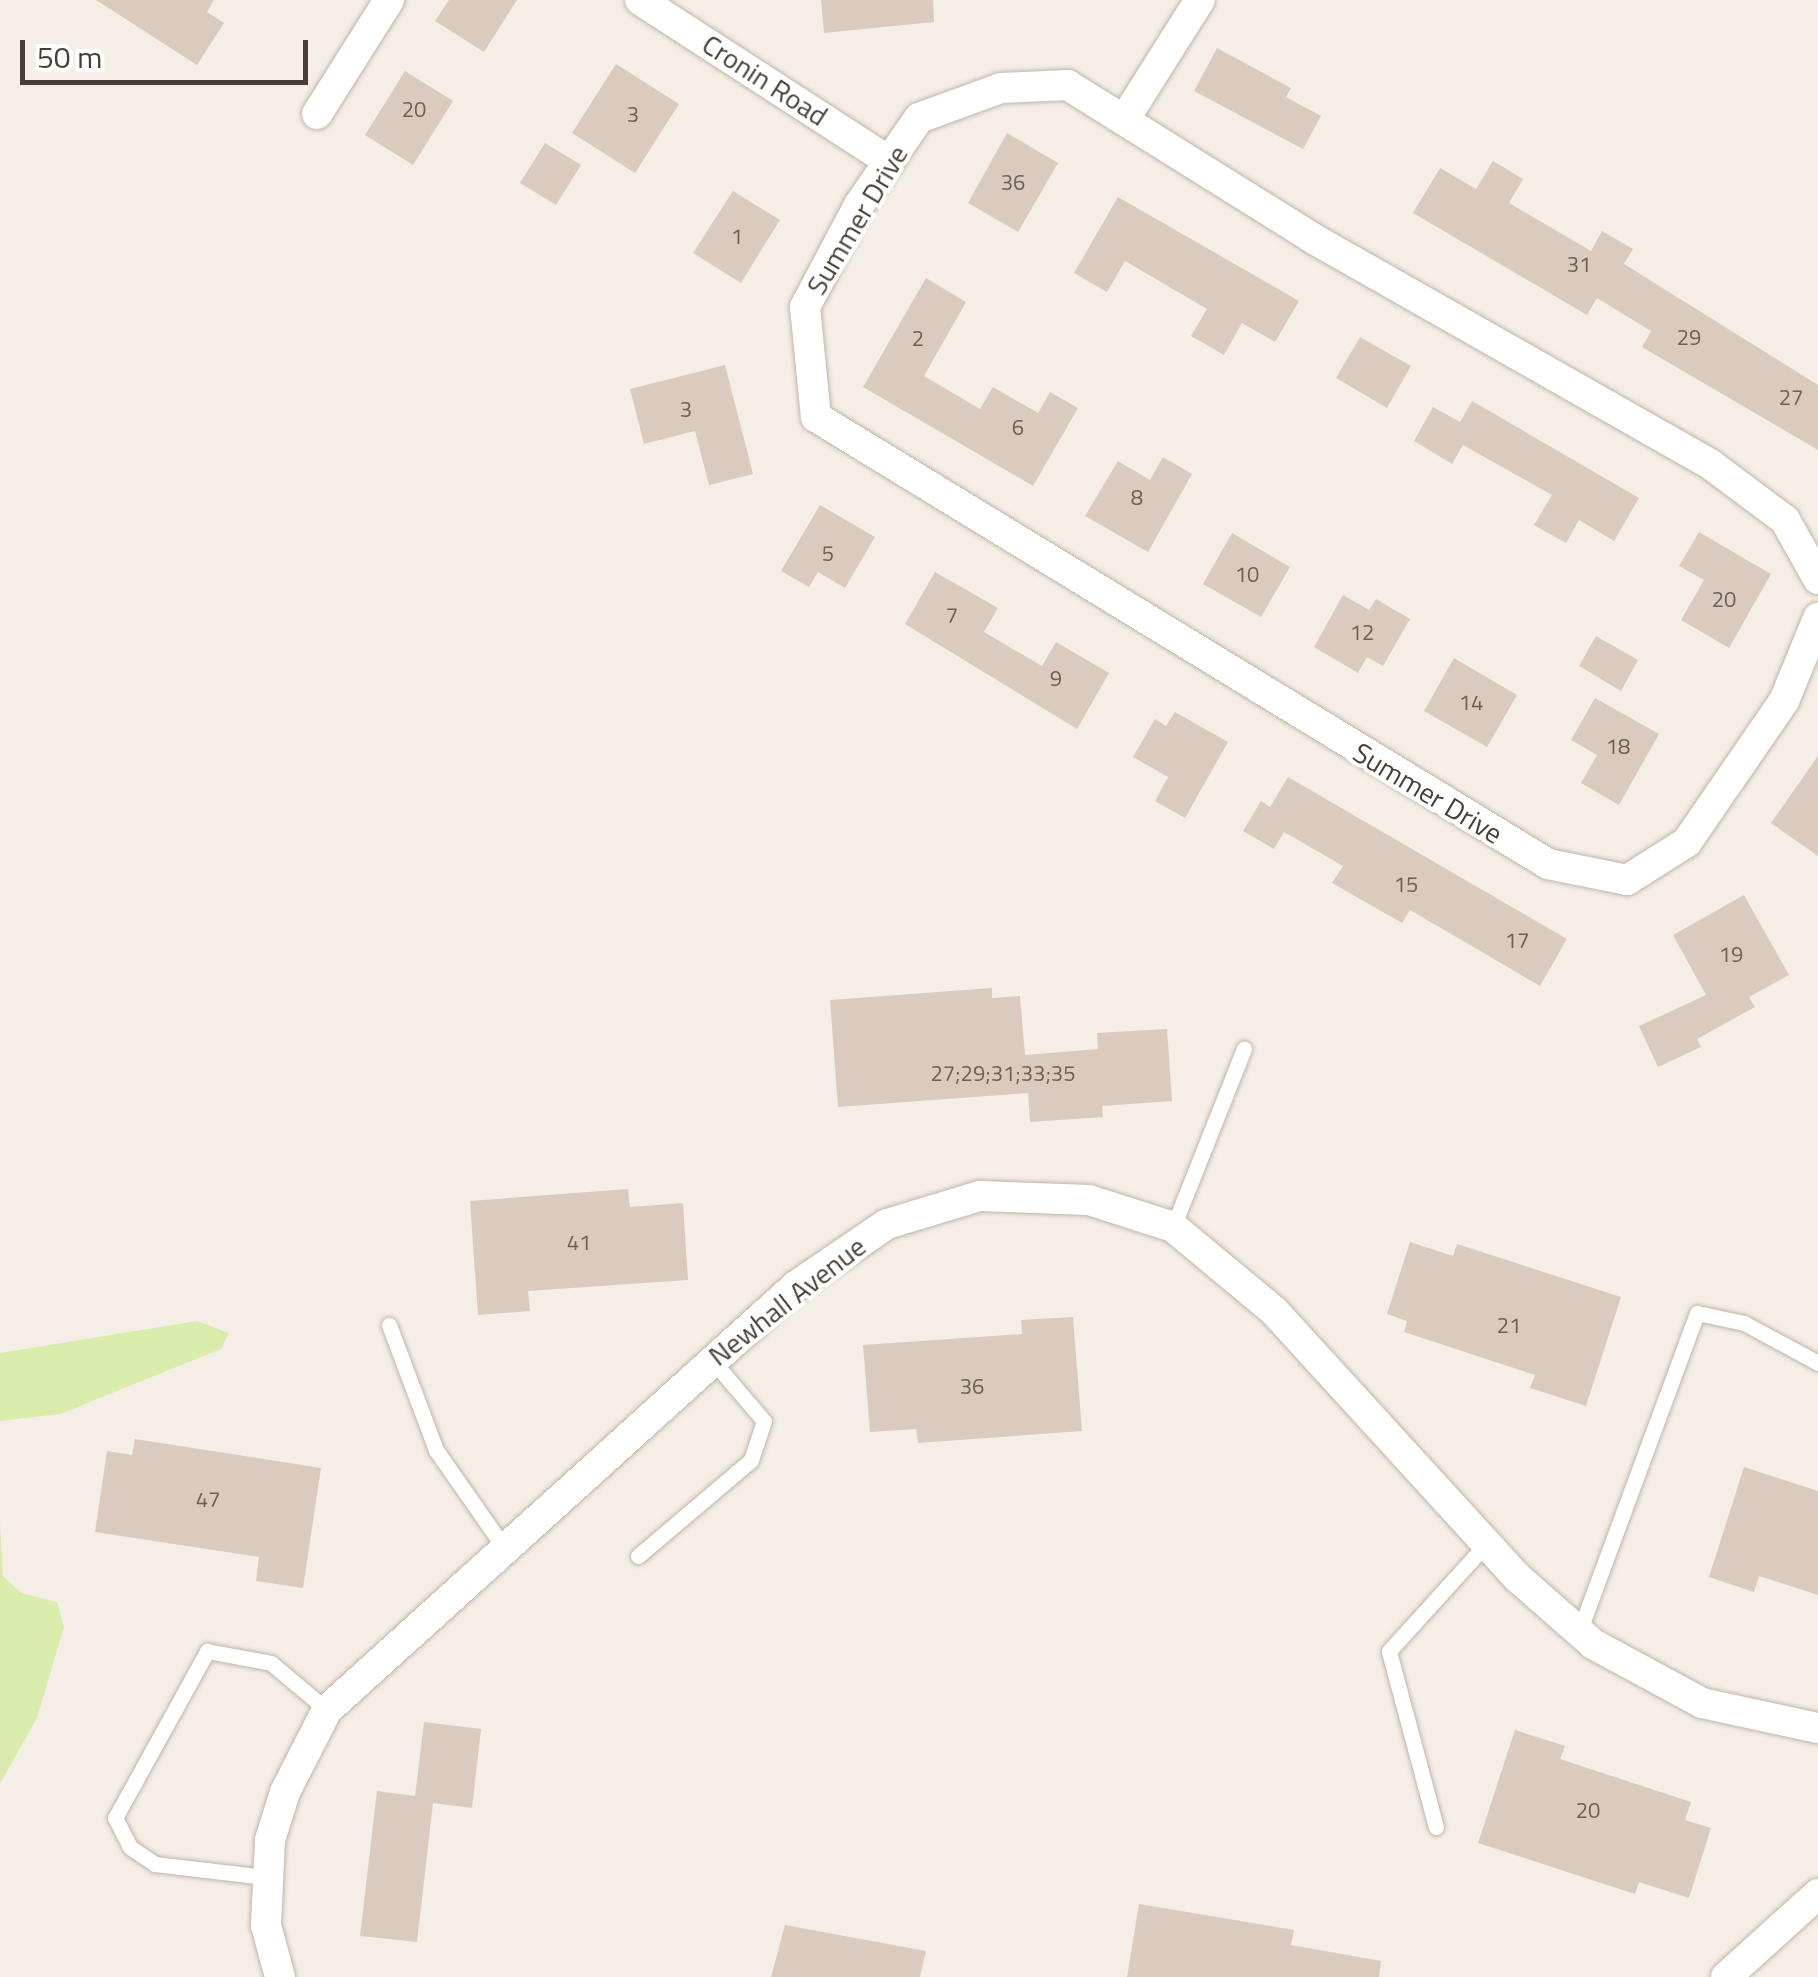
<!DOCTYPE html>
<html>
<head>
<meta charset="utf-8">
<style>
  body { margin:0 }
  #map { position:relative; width:1818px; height:1977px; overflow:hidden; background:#f5eee6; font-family:"Titillium Web",sans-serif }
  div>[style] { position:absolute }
  .green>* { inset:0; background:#d9ecac }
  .building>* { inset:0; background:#dacbbe }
  .roads { filter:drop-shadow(0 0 2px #c1b5a8) drop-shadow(0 0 2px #c1b5a8) }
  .service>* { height:15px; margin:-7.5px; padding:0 7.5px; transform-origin:7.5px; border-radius:7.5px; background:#fff }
  .minor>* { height:30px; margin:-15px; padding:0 15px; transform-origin:15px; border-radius:15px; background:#fff }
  span { translate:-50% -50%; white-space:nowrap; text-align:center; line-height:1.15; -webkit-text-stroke:8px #fff; paint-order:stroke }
  .number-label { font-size:22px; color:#6c6157 }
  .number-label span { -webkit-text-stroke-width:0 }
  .street-label { font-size:28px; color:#483e35 }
  .scale { position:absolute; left:20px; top:40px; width:288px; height:45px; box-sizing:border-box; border:5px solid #483e35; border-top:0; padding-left:12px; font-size:30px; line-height:35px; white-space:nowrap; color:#483e35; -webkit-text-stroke:8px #fff; paint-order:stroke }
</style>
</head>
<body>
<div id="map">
  <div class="green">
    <div style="clip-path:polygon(197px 1321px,229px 1333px,221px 1349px,60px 1414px,0 1421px,0 1353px)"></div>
    <div style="clip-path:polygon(0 1521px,3px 1576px,21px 1593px,57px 1602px,64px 1627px,37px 1718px,0 1784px)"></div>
  </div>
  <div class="building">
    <div style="clip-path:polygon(96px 0,214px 0,207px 12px,224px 23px,197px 65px)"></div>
    <div style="clip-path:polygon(449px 0,517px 0,484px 52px,435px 21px)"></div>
    <div style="clip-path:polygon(821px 0,933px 0,934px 22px,824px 33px)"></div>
    <div style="clip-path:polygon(1217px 48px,1291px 88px,1286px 97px,1321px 116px,1303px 149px,1194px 91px)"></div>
    <div style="clip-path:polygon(616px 64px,679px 104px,635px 173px,572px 133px)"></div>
    <div style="clip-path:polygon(405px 71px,453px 101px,413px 165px,365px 135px)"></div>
    <div style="clip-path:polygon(1007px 133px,1058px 163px,1018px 232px,968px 203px)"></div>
    <div style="clip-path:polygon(545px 143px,581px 165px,556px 205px,520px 183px)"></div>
    <div style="clip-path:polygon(1493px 161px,1523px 179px,1509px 203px,1591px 251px,1602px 231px,1633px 249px,1624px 264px,1818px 385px,1818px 450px,1642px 347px,1651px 331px,1597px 298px,1587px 315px,1413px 213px,1440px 168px,1476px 189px)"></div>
    <div style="clip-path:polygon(733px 191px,780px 220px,741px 283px,693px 253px)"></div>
    <div style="clip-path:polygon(1118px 197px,1299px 301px,1275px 342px,1242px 323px,1224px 355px,1191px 336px,1207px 309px,1125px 261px,1107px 292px,1074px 273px)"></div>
    <div style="clip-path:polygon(926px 278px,966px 302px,924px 376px,980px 409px,993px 387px,1038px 413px,1050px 392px,1078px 408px,1033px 486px,863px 387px)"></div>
    <div style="clip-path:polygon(1360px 337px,1411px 366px,1387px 408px,1336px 378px)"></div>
    <div style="clip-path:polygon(725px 365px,753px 474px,709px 485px,695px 431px,644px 444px,630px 389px)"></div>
    <div style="clip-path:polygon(1472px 401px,1639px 498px,1614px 541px,1579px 520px,1566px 543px,1534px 525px,1552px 495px,1463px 445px,1452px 464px,1414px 441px,1433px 407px,1460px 422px)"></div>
    <div style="clip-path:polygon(1163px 457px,1192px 474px,1148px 552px,1085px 516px,1118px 461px,1150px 480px)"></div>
    <div style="clip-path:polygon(820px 505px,875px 537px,845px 588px,818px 572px,809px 587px,781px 571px)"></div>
    <div style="clip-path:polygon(1699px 532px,1771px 574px,1729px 648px,1681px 620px,1704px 580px,1679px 566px)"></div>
    <div style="clip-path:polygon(1232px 533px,1290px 567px,1261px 617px,1203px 584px)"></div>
    <div style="clip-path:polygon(935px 572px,998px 608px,984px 632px,1042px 666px,1056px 642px,1109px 673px,1077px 729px,905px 624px)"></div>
    <div style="clip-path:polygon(1343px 595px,1369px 610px,1376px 599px,1410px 619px,1383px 666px,1367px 657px,1358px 673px,1314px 647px)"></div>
    <div style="clip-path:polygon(1596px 636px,1638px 660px,1621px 691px,1579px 666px)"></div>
    <div style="clip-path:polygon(1454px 658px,1517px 695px,1487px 747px,1424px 711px)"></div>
    <div style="clip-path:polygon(1595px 698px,1659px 734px,1619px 805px,1581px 783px,1597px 755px,1571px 740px)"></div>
    <div style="clip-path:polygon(1175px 712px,1228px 742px,1185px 818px,1155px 801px,1168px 777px,1133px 757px,1155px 719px,1166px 726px)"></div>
    <div style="clip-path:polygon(1818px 756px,1818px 856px,1771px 823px)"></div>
    <div style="clip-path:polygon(1288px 777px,1567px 939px,1540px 986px,1410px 910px,1402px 923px,1332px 883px,1343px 866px,1284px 832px,1274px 849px,1243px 831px,1261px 801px,1270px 807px)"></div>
    <div style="clip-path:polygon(1744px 895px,1789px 975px,1749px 997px,1755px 1007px,1697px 1039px,1701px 1047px,1658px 1067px,1639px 1026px,1706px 995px,1673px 935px)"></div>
    <div style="clip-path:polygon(992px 988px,992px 998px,1020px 996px,1025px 1055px,1098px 1049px,1097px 1033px,1167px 1029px,1172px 1101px,1102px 1106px,1103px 1117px,1030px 1122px,1028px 1093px,838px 1107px,830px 1000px)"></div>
    <div style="clip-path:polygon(628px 1189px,630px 1207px,683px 1203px,688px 1280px,528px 1291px,530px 1311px,478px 1315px,470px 1201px)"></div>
    <div style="clip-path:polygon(1410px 1242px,1453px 1256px,1457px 1244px,1621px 1297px,1586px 1406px,1530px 1388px,1535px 1375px,1404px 1332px,1407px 1321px,1387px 1314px)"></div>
    <div style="clip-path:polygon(1073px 1317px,1082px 1431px,918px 1443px,916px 1429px,870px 1432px,863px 1345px,1022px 1334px,1021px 1320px)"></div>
    <div style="clip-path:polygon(135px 1439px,321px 1468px,303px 1588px,256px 1581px,259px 1557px,95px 1532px,107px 1451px,132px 1455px)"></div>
    <div style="clip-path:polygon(1744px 1467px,1818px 1491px,1818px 1595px,1759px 1576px,1754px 1592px,1709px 1577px)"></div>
    <div style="clip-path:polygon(424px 1722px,481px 1729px,472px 1808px,433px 1803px,417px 1942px,360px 1936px,377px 1791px,415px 1796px)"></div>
    <div style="clip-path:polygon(1515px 1730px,1565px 1746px,1560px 1759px,1691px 1802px,1685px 1820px,1711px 1828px,1689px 1898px,1639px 1882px,1635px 1894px,1478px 1843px)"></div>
    <div style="clip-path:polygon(1139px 1904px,1294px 1930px,1291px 1945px,1381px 1961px,1379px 1977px,1127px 1977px)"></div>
    <div style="clip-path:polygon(785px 1925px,926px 1951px,920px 1977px,771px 1977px)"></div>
  </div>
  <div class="roads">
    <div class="service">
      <div style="left:1173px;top:1227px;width:192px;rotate:-68.3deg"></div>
      <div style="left:389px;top:1325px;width:134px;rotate:69.4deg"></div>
      <div style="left:436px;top:1450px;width:117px;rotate:55.1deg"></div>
      <div style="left:638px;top:1556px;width:148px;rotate:-40.3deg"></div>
      <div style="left:751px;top:1460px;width:41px;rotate:-71.6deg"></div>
      <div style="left:764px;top:1421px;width:82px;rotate:-130.5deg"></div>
      <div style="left:1579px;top:1632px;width:340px;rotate:-69.7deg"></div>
      <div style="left:1697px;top:1313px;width:48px;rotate:12deg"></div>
      <div style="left:1744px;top:1323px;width:84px;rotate:28.4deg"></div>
      <div style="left:1436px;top:1827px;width:182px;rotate:-105deg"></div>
      <div style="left:1389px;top:1651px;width:146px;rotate:-47.8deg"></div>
      <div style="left:265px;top:1877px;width:111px;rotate:-173.3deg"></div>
      <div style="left:155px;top:1864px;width:30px;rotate:-146deg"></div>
      <div style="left:130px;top:1847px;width:33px;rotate:-117deg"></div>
      <div style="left:115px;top:1818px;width:191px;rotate:-61.1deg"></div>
      <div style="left:207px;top:1651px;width:65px;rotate:10.6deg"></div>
      <div style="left:271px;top:1663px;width:73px;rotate:40deg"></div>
    </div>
    <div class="minor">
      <div style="left:640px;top:0;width:297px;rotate:32.9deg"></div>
      <div style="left:317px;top:114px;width:135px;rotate:-57.7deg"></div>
      <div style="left:1124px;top:120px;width:142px;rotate:-57.7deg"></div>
      <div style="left:1818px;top:579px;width:68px;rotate:-119.2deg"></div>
      <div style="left:1785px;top:520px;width:94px;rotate:-143.3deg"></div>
      <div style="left:1710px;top:464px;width:459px;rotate:-150.4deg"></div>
      <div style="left:1311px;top:237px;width:287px;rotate:-148deg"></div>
      <div style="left:1068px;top:85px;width:67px;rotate:177.4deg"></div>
      <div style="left:1001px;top:88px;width:87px;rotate:159.9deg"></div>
      <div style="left:919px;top:118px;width:106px;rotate:124.6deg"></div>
      <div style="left:859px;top:205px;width:115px;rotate:117.9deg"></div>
      <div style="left:805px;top:307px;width:111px;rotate:84.3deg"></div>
      <div style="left:816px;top:417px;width:858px;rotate:31.41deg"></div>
      <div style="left:1548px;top:864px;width:81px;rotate:11.4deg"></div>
      <div style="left:1627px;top:880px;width:71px;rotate:-32.3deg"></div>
      <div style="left:1687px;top:842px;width:171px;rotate:-55.5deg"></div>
      <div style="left:1784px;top:701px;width:90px;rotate:-67.7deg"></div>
      <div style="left:280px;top:1977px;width:54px;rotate:-105.1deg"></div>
      <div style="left:266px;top:1925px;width:85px;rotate:-87.3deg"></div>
      <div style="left:270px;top:1840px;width:50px;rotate:-72.6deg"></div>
      <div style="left:285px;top:1792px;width:92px;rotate:-62.9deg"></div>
      <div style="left:327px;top:1710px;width:632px;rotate:-42.12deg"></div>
      <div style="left:796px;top:1286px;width:110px;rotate:-34.3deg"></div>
      <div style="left:887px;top:1224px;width:97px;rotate:-16.8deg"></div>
      <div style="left:980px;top:1196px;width:109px;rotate:2.1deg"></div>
      <div style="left:1089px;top:1200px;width:88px;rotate:17.8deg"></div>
      <div style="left:1173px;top:1227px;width:131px;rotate:39.7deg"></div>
      <div style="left:1274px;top:1311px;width:362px;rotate:47.6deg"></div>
      <div style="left:1518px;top:1578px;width:100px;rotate:41.3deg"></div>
      <div style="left:1593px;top:1644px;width:124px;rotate:28.4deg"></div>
      <div style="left:1702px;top:1703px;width:119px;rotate:12.2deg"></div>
      <div style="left:1726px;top:1977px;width:124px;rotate:-42.1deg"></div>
    </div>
  </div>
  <div class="number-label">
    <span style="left:414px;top:110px">20</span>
    <span style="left:633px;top:115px">3</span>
    <span style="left:1013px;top:183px">36</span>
    <span style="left:737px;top:237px">1</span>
    <span style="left:1579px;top:265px">31</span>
    <span style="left:1689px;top:338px">29</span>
    <span style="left:918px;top:339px">2</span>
    <span style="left:1791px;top:398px">27</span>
    <span style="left:686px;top:410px">3</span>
    <span style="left:1018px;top:428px">6</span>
    <span style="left:1137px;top:498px">8</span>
    <span style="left:828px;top:554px">5</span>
    <span style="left:1247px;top:575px">10</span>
    <span style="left:1724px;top:600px">20</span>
    <span style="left:952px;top:616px">7</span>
    <span style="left:1362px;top:633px">12</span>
    <span style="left:1056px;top:679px">9</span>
    <span style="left:1471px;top:703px">14</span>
    <span style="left:1618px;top:747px">18</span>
    <span style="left:1406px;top:885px">15</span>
    <span style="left:1517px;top:941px">17</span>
    <span style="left:1731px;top:955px">19</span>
    <span style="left:1003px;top:1074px">27;29;31;33;35</span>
    <span style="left:579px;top:1243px">41</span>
    <span style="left:1509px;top:1326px">21</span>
    <span style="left:972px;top:1387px">36</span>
    <span style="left:208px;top:1500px">47</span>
    <span style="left:1588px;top:1811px">20</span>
  </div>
  <div class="street-label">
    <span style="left:765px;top:80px;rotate:33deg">Cronin Road</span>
    <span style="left:857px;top:220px;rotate:-59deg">Summer Drive</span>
    <span style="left:1428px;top:793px;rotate:31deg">Summer Drive</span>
    <span style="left:787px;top:1301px;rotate:-38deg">Newhall Avenue</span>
  </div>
  <div class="scale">50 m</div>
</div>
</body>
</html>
